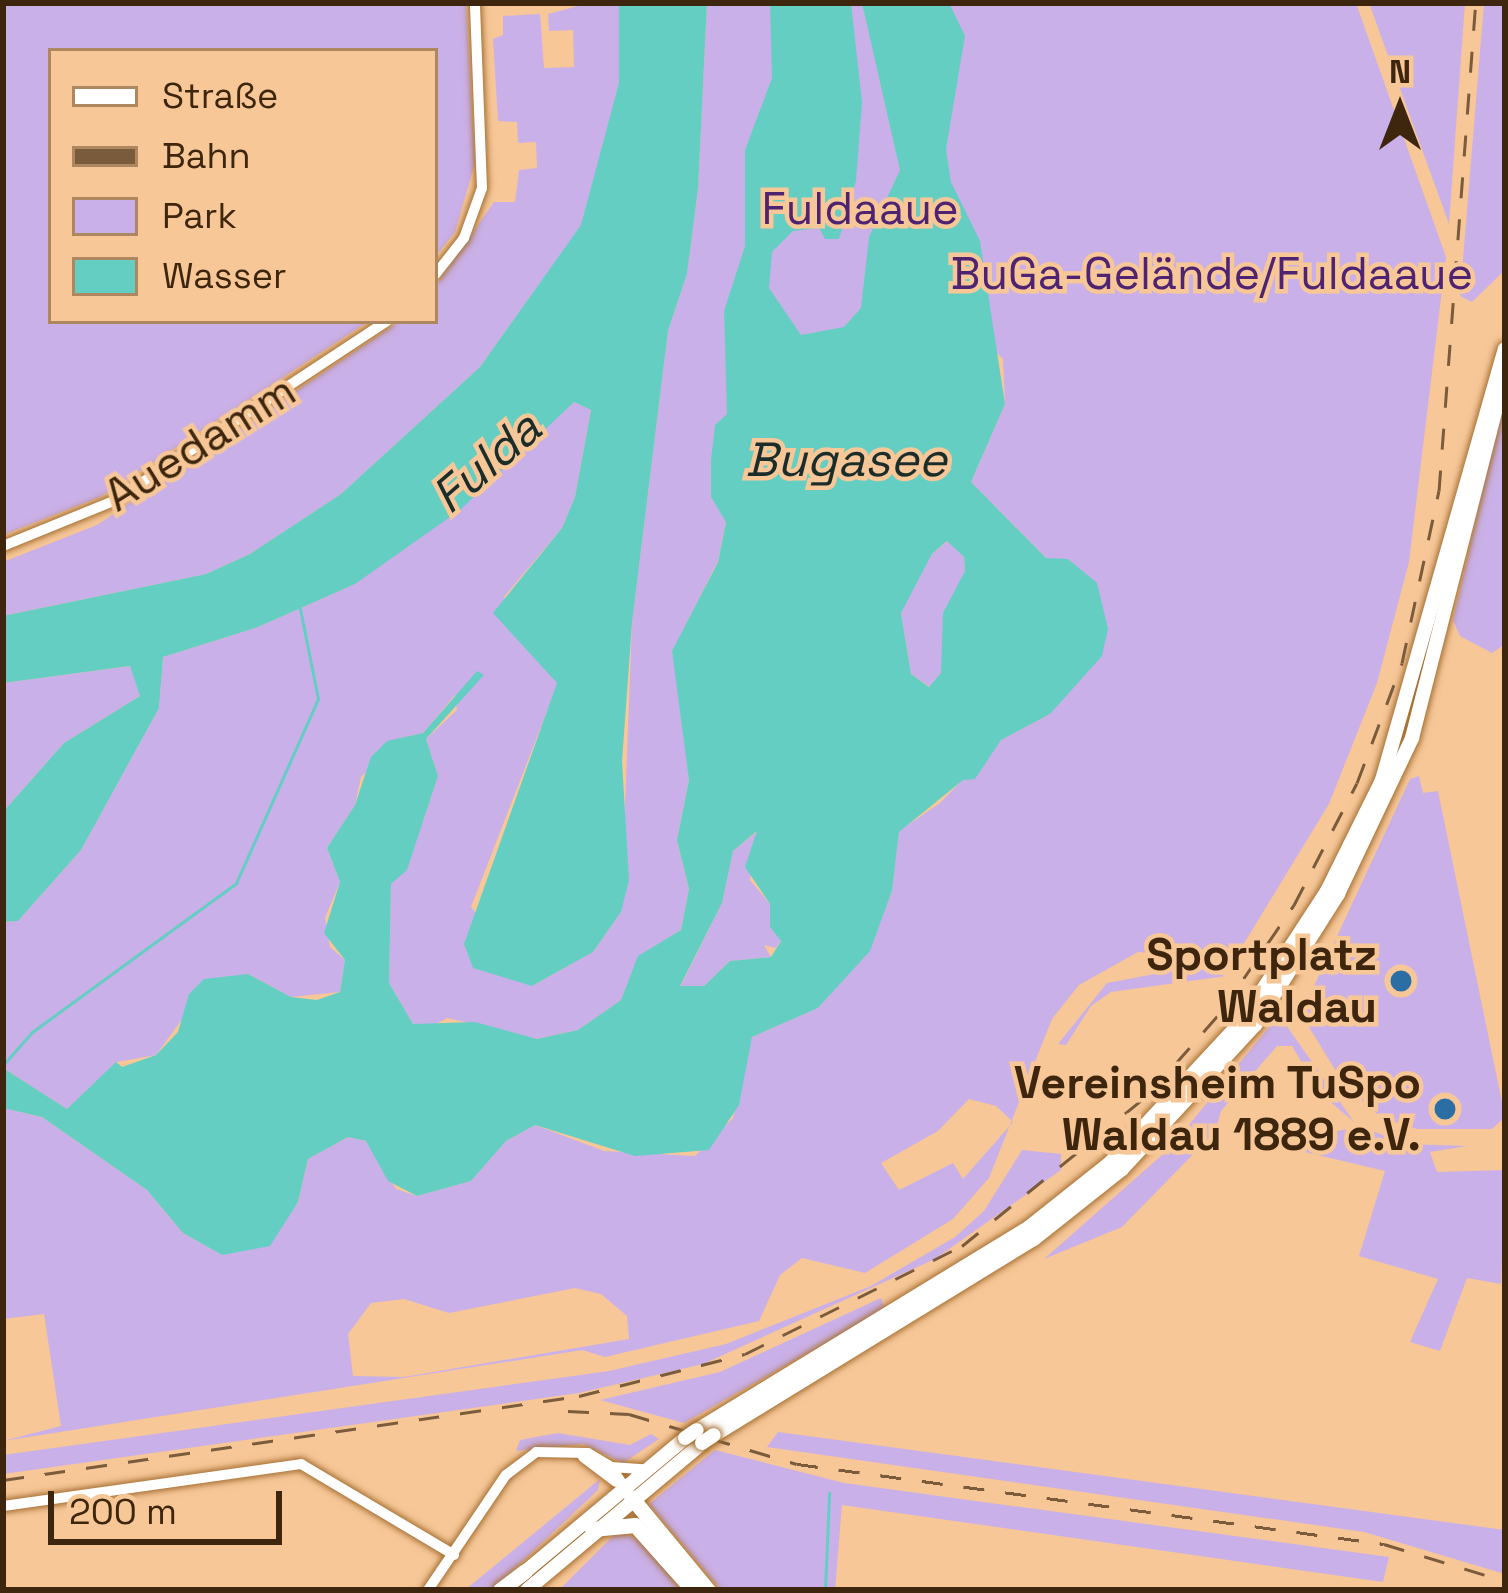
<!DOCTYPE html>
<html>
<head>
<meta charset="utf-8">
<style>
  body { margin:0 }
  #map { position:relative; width:1508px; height:1593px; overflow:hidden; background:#f7c798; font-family:"Space Grotesk",sans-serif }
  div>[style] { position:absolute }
  .green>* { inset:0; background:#cab0e8 }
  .water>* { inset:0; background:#64cec3 }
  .stream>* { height:3px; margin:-1.5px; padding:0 1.5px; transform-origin:1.5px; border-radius:1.5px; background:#64cec3 }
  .roads { filter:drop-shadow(0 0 3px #a67033) drop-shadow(0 0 3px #a67033) }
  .minor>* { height:10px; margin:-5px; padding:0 5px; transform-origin:5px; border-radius:5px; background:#fff }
  .major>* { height:14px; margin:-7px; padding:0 7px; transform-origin:7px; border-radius:7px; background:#fff }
  .highway>* { height:15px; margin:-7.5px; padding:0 7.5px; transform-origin:7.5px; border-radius:7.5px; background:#fff }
  .rail>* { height:3px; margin-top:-1.5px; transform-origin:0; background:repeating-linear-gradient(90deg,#7a5b3b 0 21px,transparent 0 42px) }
  .bridges { filter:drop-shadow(0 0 3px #a67033) drop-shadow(0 0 3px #a67033) }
  .major-bridge>* { height:14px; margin:-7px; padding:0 7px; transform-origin:7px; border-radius:7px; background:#fff }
  .dots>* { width:33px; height:33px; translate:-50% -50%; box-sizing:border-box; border:6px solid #f7c798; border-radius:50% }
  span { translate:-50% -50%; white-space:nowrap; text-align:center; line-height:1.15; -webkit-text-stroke:9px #f7c798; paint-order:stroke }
  .park-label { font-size:45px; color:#4e2371 }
  .street-label { font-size:45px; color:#3d260d }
  .poi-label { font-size:45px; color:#3d260d; font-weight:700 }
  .right { translate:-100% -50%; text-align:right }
  .water-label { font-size:48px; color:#1a2d2b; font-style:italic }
  .frame { position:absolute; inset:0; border:6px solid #3d260d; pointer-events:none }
  .legend { position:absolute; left:48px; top:48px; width:390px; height:276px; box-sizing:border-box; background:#f7c798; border:3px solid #ad8760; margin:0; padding:15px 21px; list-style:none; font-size:36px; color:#3d260d }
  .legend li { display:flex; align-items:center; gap:24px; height:60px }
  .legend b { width:60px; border:3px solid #ad8760 }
  .north { position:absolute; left:1340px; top:48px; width:120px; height:120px; -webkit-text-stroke:9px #f7c798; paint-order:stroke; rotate:0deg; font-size:33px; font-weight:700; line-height:48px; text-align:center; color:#3d260d }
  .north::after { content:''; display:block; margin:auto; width:42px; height:54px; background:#3d260d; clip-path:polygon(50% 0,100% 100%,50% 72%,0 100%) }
  .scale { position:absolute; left:48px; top:1491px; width:234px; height:54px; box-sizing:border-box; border:6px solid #3d260d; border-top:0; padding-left:15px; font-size:36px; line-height:42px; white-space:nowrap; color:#3d260d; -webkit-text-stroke:9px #f7c798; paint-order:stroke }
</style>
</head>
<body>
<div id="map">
  <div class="green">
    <div style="clip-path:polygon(3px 3px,466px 3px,475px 163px,455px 232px,435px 257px,435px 51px,51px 51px,51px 321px,369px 321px,100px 497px,3px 535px)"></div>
    <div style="clip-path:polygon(589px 3px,619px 3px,619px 83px,602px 169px,581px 226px,480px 367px,341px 494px,250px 554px,206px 574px,3px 616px,3px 562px,97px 525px,400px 321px,435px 321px,435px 287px,494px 202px,515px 202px,519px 170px,537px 168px,536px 142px,518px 143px,517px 122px,498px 121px,493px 39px,503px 35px,503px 16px,540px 14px,544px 68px,574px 67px,573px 30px,549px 31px,548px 14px)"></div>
    <div style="clip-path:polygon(evenodd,707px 3px,1356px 3px,1446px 257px,1409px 562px,1377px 683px,1329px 804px,1235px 958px,1138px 952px,1079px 985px,1052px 1019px,989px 1178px,953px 1219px,865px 1273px,802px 1258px,780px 1275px,759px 1321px,605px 1357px,582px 1350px,3px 1441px,61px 1426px,44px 1314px,3px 1319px,3px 1108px,42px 1117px,147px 1190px,183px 1233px,222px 1255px,298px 1203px,308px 1159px,348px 1137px,366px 1141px,396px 1189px,417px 1196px,471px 1181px,506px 1141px,535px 1125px,604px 1151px,695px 1156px,733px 1118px,752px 1037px,818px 1008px,869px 951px,892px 891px,899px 831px,940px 803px,1001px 740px,1050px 714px,1046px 558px,971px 482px,1005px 404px,1003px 359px,992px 348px,987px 311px,715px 425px,711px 497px,726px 521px,718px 561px,672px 652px,687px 726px,689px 780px,677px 840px,689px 889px,681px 930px,639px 956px,621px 1000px,578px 1030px,537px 1039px,447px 1018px,426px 1029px,413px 1024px,389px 983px,391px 884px,416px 842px,438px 776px,426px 739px,457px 710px,455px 695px,423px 733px,401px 738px,361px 777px,355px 805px,327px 848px,340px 882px,325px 918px,330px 947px,345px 960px,340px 992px,291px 997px,248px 974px,191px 1007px,156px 1055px,117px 1062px,67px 1109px,3px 1068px,3px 922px,18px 921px,81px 850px,159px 708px,163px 657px,258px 627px,355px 584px,574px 402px,591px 410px,575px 497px,562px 528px,504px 597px,558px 683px,471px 907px,532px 986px,593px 952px,621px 912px,632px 623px,668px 331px,687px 274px,698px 189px,707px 3px,969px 1099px,996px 1106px,1013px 1122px,963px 1179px,953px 1163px,899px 1190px,881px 1163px,938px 1131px,969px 1099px,707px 3px,575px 1288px,601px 1294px,627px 1316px,629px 1339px,404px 1377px,353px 1376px,348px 1334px,371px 1303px,404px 1299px,449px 1313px,575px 1288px)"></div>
    <div style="clip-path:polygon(1369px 3px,1465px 3px,1449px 224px)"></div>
    <div style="clip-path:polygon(1484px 3px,1505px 3px,1505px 270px,1472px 302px,1460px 296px)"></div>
    <div style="clip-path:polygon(1505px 394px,1505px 644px,1492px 653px,1460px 636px,1453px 620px)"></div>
    <div style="clip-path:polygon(948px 541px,964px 557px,965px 571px,941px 673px,930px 687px,911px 674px,901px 612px,932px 554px)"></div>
    <div style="clip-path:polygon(131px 666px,140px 696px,64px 743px,3px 812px,3px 683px)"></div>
    <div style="clip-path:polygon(1419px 776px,1423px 793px,1438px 791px,1505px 1117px,1492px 1129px,1417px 1129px,1382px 1118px,1345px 1086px,1301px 1014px,1410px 779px)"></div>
    <div style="clip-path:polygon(758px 831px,750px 880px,770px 904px,770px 927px,781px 940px,776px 948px,764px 945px,771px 957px,730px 961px,704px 986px,680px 987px,722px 903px,733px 851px)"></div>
    <div style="clip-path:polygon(1192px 967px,1226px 976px,1111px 992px,1091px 1006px,1066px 1045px,1058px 1044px,1107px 983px)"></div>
    <div style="clip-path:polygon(1279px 1015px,1354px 1122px,1320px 1093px,1292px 1046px,1277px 1046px,1221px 1111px,1215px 1132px,1122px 1227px,1044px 1259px,1170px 1148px)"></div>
    <div style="clip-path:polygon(1292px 1117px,1317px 1134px,1362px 1127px,1406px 1144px,1467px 1146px,1430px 1152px,1437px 1172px,1505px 1170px,1501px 1284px,1467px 1278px,1440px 1351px,1410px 1342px,1438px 1279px,1359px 1256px,1385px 1171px,1288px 1148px)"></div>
    <div style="clip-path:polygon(1022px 1150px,1061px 1154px,1061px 1170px,935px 1259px,703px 1364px,579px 1393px,3px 1474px,3px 1455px,609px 1371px,726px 1344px,871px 1286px,955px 1237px,984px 1211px)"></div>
    <div style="clip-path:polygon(881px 1298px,885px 1309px,684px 1423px,600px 1400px,720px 1372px)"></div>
    <div style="clip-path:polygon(778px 1432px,1505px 1530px,1505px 1574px,1364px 1532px,767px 1447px)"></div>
    <div style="clip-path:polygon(558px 1433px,630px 1445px,651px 1434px,659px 1439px,623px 1463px,583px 1444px,516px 1451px,520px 1440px)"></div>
    <div style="clip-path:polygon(715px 1450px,844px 1483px,1389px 1557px,1383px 1582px,842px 1505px,835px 1590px,721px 1590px,649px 1504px)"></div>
    <div style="clip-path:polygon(600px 1479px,598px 1490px,492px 1590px,465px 1590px)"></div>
    <div style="clip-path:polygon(618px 1531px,642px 1541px,681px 1590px,559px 1590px)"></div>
  </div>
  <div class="water">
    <div style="clip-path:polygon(619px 3px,707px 3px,698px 189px,687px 274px,668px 331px,632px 623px,622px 761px,629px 880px,621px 912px,593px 952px,532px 986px,473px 968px,464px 944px,557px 683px,493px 613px,562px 528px,575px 497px,591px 410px,574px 402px,460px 510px,355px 584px,258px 627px,163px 657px,159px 708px,81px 850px,18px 921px,3px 922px,3px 812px,64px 743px,140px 696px,130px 666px,3px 683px,3px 616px,206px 574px,250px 554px,341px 494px,480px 367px,581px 225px,619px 83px)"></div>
    <div style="clip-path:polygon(evenodd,770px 3px,851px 3px,862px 102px,856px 181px,839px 239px,825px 239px,819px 228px,793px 231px,772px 252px,769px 288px,801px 335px,844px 327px,861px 308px,869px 237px,900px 170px,862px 3px,949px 3px,965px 36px,946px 149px,951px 182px,980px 241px,1005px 404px,971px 482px,1046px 558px,1068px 559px,1097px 583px,1108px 629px,1102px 656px,1050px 714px,1001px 740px,975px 779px,963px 780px,899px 832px,892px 891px,870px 951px,818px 1008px,752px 1037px,739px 1105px,709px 1150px,635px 1156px,535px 1125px,506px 1141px,471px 1181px,417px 1196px,388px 1181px,366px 1141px,348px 1137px,308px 1159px,298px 1202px,270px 1246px,222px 1255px,183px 1233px,147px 1190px,42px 1117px,3px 1108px,3px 1068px,67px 1109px,116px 1062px,122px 1067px,156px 1055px,178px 1032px,189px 994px,204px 979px,248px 974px,291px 997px,317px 1000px,340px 992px,345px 960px,324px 933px,340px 882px,327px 848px,355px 805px,371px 757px,387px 741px,423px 733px,477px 671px,484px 675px,426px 739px,438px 776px,407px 870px,391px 884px,389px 983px,413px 1024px,475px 1022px,537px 1039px,578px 1030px,621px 1000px,638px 956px,681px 930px,689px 889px,677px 840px,689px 780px,672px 651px,718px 562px,726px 522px,711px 497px,711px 460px,715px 425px,727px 414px,724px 311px,745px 246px,745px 150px,772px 78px,770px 3px,947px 541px,964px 557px,965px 571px,943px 613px,941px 673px,929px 687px,911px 674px,901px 613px,932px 554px,947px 541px,770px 3px,757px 831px,745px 867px,770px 904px,770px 927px,781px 941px,771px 957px,730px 961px,704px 986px,680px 986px,722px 903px,733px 851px,757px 831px)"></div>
  </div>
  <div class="stream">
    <div style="left:3px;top:527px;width:2px;rotate:63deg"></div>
    <div style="left:3px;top:1065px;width:44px;rotate:-48.7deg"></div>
    <div style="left:32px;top:1032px;width:253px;rotate:-36.1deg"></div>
    <div style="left:236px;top:883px;width:201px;rotate:-66deg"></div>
    <div style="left:318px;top:699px;width:92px;rotate:-101.3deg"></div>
    <div style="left:825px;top:1590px;width:97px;rotate:-87.6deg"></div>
  </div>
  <div class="roads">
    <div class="minor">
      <div style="left:435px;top:275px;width:47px;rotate:-51.9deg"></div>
      <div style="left:464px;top:238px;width:53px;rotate:-70.2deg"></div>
      <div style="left:482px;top:188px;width:185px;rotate:-92.2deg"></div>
      <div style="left:3px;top:546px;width:120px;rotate:-22.1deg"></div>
      <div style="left:114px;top:501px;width:327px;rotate:-33.4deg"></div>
      <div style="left:583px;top:1457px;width:41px;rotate:37.1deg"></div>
      <div style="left:611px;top:1467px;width:32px;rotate:4deg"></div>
      <div style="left:3px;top:1506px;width:301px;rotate:-8deg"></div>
      <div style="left:301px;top:1464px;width:178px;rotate:30.7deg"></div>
      <div style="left:428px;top:1590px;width:139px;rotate:-55.9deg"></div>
      <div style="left:506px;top:1475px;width:38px;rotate:-37deg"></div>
      <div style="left:536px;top:1452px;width:52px;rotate:1.1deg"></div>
      <div style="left:588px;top:1453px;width:27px;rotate:31deg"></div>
      <div style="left:611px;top:1467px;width:32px;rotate:56deg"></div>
    </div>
    <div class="major">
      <div style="left:697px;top:1430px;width:388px;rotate:-31.4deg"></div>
      <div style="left:1028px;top:1228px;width:106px;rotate:-38.5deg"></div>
      <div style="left:1111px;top:1162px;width:194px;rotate:-47.1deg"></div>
      <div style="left:1243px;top:1020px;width:154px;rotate:-56.9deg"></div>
      <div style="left:1327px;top:891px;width:124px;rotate:-63.6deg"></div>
      <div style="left:1382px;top:780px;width:448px;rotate:-74.1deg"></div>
      <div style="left:714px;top:1435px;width:375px;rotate:-31.5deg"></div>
      <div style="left:1034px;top:1239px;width:112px;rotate:-38.5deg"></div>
      <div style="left:1122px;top:1169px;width:196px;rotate:-47.3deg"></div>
      <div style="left:1255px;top:1025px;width:155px;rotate:-57.6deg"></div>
      <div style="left:1338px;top:894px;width:173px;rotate:-64.6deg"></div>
      <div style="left:1412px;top:738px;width:376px;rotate:-75.7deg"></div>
      <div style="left:519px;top:1577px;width:217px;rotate:-39.9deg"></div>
      <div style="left:527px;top:1590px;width:229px;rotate:-40deg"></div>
    </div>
    <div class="highway">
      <div style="left:631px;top:1497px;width:121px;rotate:50.4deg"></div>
      <div style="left:592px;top:1529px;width:43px;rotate:-5.3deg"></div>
      <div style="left:635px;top:1525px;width:87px;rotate:48.3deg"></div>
      <div style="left:500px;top:1590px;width:31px;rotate:-37deg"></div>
    </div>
  </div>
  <div class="rail">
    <div style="left:568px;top:1411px;width:61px;rotate:2.8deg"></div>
    <div style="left:629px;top:1414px;width:175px;rotate:16.6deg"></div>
    <div style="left:797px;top:1464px;width:592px;rotate:7.76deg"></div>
    <div style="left:1384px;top:1544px;width:127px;rotate:17deg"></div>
    <div style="left:3px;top:1480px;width:582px;rotate:-8.3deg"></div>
    <div style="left:579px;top:1396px;width:171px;rotate:-14.2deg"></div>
    <div style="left:745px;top:1354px;width:242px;rotate:-26.5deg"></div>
    <div style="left:962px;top:1246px;width:240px;rotate:-39.1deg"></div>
    <div style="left:1148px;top:1095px;width:109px;rotate:-48.7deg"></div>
    <div style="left:1220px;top:1013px;width:131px;rotate:-55.6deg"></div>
    <div style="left:1294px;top:905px;width:137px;rotate:-62.7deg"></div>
    <div style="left:1357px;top:783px;width:128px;rotate:-69.4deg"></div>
    <div style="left:1402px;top:663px;width:176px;rotate:-77.9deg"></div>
    <div style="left:1439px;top:491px;width:489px;rotate:-85.7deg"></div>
  </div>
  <div class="bridges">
    <div class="major-bridge">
      <div style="left:685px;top:1438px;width:14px;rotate:-34deg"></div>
      <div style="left:702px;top:1443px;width:14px;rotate:-34deg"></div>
    </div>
  </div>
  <div class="dots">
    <div style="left:1401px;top:981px;background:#2b6ea4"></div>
    <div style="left:1445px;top:1109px;background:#2b6ea4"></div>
  </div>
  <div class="park-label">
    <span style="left:860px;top:209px">Fuldaaue</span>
    <span style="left:1212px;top:274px">BuGa-Gelände/Fuldaaue</span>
  </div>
  <div class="street-label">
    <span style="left:200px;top:443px;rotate:-32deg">Auedamm</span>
  </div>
  <div class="poi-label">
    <span class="right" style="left:1377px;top:981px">Sportplatz<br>Waldau</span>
    <span class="right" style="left:1421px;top:1109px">Vereinsheim TuSpo<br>Waldau 1889 e.V.</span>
  </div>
  <div class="water-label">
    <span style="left:846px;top:460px">Bugasee</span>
    <span style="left:486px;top:462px;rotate:-41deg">Fulda</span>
  </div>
  <div class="frame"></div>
  <ul class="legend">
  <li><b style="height:15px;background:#fff"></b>Straße</li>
  <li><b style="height:15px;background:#7a5b3b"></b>Bahn</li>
  <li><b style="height:33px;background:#cab0e8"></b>Park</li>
  <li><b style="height:33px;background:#64cec3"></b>Wasser</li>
  </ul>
  <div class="north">N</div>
  <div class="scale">200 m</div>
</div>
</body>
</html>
